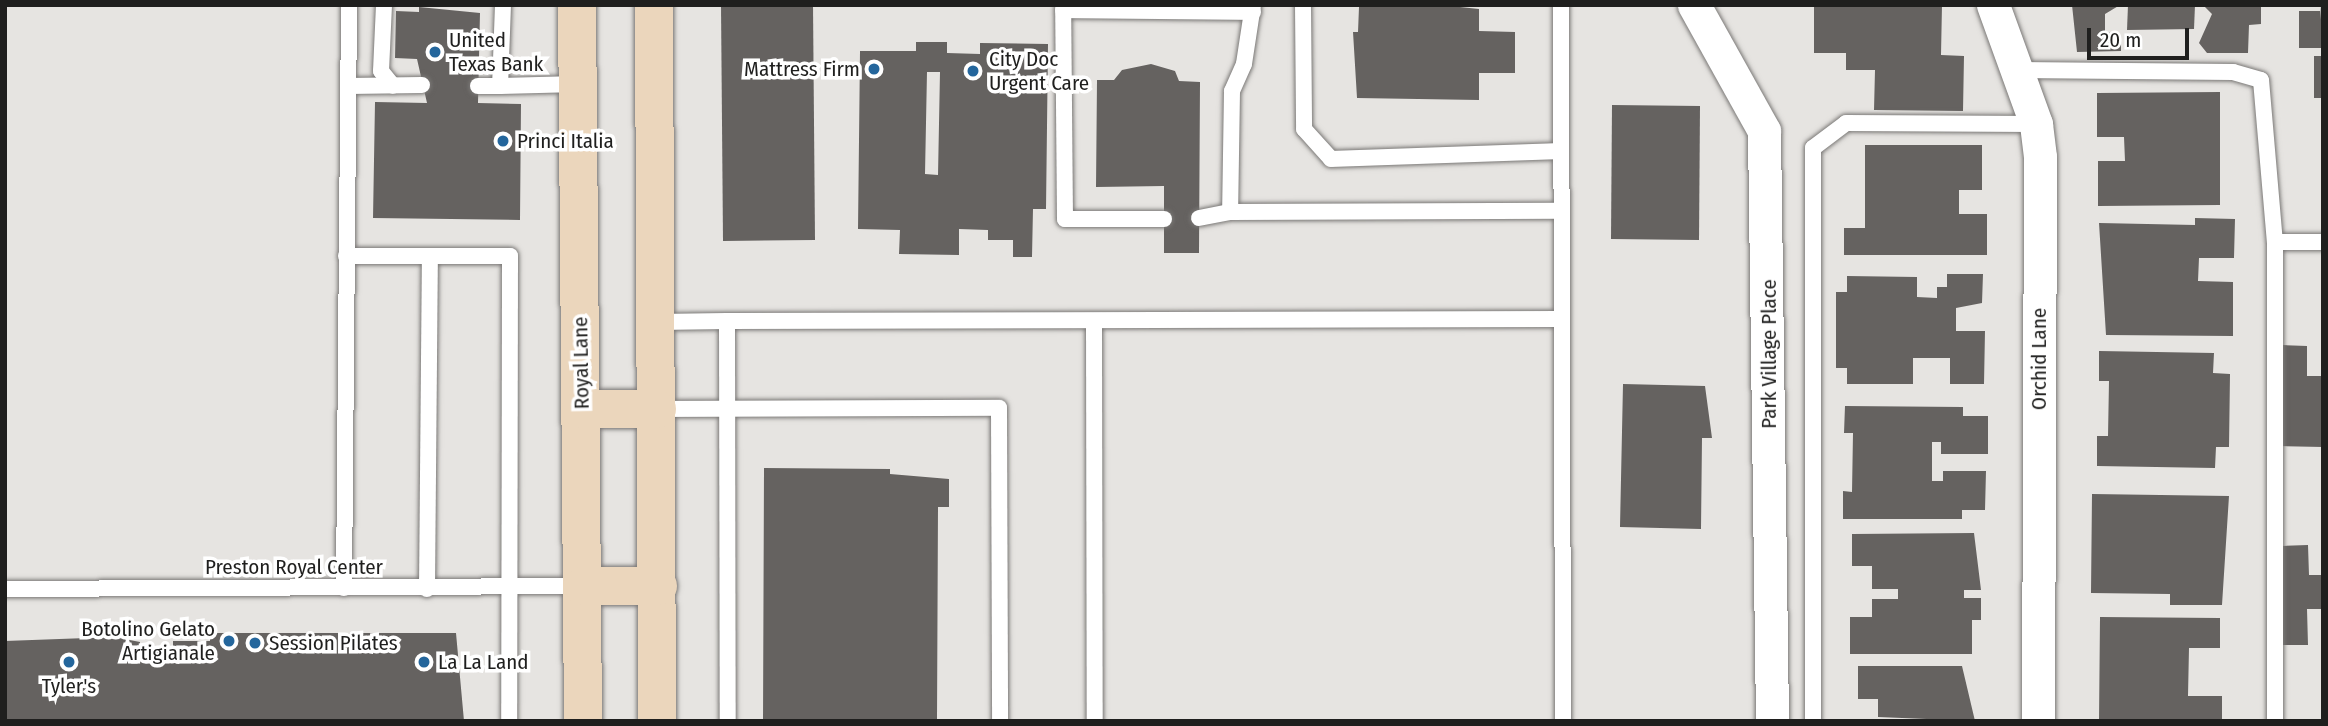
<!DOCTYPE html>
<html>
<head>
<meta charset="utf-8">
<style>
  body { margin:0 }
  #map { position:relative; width:2328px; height:726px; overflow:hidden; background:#e6e4e1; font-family:"Fira Sans Condensed",sans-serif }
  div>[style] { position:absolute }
  .building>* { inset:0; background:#656260 }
  .roads { filter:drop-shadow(0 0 2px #7a7876) drop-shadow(0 0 2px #7a7876) }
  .service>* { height:16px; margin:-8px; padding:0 8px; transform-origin:8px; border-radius:8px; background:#fff }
  .minor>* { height:33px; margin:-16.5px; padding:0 16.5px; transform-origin:16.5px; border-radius:16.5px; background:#fff }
  .secondary>* { height:38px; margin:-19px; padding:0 19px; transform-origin:19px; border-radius:19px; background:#ebd6bc }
  .dots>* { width:19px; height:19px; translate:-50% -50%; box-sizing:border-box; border:4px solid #fff; border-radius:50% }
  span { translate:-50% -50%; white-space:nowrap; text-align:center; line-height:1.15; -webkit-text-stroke:7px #fff; paint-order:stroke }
  .poi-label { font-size:21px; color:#1f1f1e }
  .left { translate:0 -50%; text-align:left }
  .right { translate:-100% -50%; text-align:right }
  .street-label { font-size:21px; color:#1f1f1e }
  .frame { position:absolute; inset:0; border:7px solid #1f1f1e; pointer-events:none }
  .scale { position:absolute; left:2087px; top:28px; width:102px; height:32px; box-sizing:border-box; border:4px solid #1f1f1e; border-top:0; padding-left:9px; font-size:21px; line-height:24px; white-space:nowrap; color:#1f1f1e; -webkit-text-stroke:5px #fff; paint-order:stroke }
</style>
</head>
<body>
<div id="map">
  <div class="building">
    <div style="clip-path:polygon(721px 5px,813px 5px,815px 240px,723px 241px)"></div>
    <div style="clip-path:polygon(1441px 5px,1479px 9px,1479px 31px,1515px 32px,1515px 73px,1479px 73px,1479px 100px,1357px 98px,1353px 32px,1358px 32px,1359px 7px)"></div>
    <div style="clip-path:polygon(1814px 5px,1942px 5px,1941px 55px,1964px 56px,1963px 111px,1874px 110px,1875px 70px,1846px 70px,1846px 53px,1814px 53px)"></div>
    <div style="clip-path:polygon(2072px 5px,2120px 5px,2105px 14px,2105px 31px,2121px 37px,2121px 51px,2077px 52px)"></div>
    <div style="clip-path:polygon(2128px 5px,2195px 5px,2194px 29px,2127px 30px)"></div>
    <div style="clip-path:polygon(2203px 5px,2261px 5px,2261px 24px,2249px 25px,2248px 53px,2207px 53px,2199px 43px,2212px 14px)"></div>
    <div style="clip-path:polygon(2320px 5px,2323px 48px,2299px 48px,2299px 11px,2320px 11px)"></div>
    <div style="clip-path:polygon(419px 7px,480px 13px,478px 103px,521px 104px,520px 220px,373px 218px,375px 102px,427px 103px,417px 59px,395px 58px,396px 11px,419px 12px)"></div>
    <div style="clip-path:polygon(evenodd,916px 42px,947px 42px,947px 53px,980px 54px,980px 43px,1048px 44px,1046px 209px,1033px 209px,1032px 257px,1013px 257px,1013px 240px,988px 240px,988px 230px,959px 229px,959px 255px,899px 254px,900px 230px,858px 229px,860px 51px,916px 51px,916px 42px,927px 72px,940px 72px,938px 175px,925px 174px,927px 72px)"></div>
    <div style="clip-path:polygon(2314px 56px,2323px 56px,2323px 98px,2314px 98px)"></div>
    <div style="clip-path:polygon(1151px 64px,1175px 71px,1179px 81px,1200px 82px,1199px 253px,1164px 253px,1164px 186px,1096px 187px,1097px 80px,1114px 80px,1122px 70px)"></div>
    <div style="clip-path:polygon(2220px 92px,2220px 205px,2098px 206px,2098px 161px,2125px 161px,2124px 137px,2097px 137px,2097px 93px)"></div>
    <div style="clip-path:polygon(1612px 105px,1700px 106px,1699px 240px,1611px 239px)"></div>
    <div style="clip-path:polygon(1865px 145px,1982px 145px,1982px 190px,1959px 190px,1959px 214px,1987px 214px,1987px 255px,1844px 255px,1844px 228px,1865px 228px)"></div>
    <div style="clip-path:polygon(2195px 218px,2235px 219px,2234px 258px,2199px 258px,2198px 281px,2233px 282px,2233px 336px,2106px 335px,2099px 223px,2195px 225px)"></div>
    <div style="clip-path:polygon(1947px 274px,1983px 274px,1982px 303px,1956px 308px,1956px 331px,1985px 331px,1984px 384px,1950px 384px,1950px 358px,1913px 358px,1913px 384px,1847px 384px,1847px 368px,1836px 368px,1836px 292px,1847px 292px,1847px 276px,1917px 277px,1917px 297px,1937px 298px,1937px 287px,1947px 287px)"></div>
    <div style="clip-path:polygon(2282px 345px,2307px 346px,2307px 376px,2323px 376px,2323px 447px,2280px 446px)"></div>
    <div style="clip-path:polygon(2099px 351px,2214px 353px,2213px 373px,2230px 374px,2229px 447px,2216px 447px,2215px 468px,2097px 466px,2097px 436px,2108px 436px,2109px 381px,2099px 381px)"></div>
    <div style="clip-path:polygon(1623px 384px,1705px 386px,1712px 438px,1702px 438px,1701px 529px,1620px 527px)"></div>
    <div style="clip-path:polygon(1845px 406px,1963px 407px,1963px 416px,1988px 416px,1988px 454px,1941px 454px,1941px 442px,1932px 442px,1932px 481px,1943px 481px,1943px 471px,1986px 471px,1985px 510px,1962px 510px,1962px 519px,1843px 519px,1843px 491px,1852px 492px,1853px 433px,1844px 433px)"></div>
    <div style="clip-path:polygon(764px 468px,890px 469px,890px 474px,949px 479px,949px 507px,938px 507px,937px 721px,763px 721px)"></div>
    <div style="clip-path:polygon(2092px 494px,2229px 496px,2222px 605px,2170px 605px,2170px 594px,2091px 593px)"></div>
    <div style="clip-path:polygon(1974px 533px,1981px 590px,1964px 590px,1964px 598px,1981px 598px,1981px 620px,1972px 620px,1972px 654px,1850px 654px,1850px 617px,1872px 617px,1872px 599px,1898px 599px,1898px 589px,1872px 589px,1872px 566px,1852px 566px,1852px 534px)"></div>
    <div style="clip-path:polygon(2308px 545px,2309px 575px,2323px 575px,2323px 609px,2307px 609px,2308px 645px,2283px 645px,2282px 546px)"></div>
    <div style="clip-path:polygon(2100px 617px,2220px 618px,2220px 648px,2189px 648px,2188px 696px,2222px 696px,2222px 721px,2099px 721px)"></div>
    <div style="clip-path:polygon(210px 633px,456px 633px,464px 721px,5px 721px,5px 641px,114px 637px,140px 642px,140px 651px,173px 651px,173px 641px,210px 641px)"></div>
    <div style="clip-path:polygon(1858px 666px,1962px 666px,1975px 721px,1878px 717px,1878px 699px,1858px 699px)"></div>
  </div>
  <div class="roads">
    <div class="service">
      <div style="left:384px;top:5px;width:66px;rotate:92.6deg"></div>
      <div style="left:381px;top:71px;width:19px;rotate:51deg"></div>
      <div style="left:503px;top:5px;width:81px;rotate:92.1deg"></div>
      <div style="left:500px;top:86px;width:78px;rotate:-1.5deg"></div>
      <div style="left:1253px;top:5px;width:60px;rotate:98.7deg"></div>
      <div style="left:1244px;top:64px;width:30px;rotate:114deg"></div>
      <div style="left:1232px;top:91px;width:121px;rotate:90.9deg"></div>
      <div style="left:1230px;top:212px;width:332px;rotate:-0.2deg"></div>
      <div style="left:1303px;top:5px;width:124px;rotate:89.5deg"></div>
      <div style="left:1304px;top:129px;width:40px;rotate:48deg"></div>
      <div style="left:1331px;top:159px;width:230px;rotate:-2deg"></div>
      <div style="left:1561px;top:5px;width:716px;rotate:89.84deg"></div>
      <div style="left:2017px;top:70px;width:216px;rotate:0.5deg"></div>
      <div style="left:2233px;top:72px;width:29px;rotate:16deg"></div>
      <div style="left:2261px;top:80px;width:163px;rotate:85.1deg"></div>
      <div style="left:2275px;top:242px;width:479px;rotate:90deg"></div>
      <div style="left:348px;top:86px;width:74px;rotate:-0.8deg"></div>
      <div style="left:478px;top:86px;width:22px"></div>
      <div style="left:1199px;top:218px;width:32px;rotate:-11deg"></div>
      <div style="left:1164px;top:219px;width:99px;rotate:180deg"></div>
      <div style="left:1065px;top:219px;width:209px;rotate:-90.5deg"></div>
      <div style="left:1063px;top:10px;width:190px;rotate:0.6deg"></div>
      <div style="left:2275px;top:242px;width:48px"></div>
      <div style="left:346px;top:256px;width:164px"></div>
      <div style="left:510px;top:256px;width:465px;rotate:90.1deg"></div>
      <div style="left:727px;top:321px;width:835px;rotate:-0.14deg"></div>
      <div style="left:1094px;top:321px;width:400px;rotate:89.9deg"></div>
      <div style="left:657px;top:322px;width:70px;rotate:-0.8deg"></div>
      <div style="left:727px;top:321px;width:400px;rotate:89.9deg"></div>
      <div style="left:657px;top:409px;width:342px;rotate:-0.2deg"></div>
      <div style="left:999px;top:408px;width:313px;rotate:89.8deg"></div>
      <div style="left:344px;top:588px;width:583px;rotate:-89.51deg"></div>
      <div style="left:5px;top:589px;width:578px;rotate:-0.3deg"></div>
      <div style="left:427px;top:589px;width:329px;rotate:-89.5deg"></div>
      <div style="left:1813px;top:721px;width:573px;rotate:-90deg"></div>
      <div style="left:1813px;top:148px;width:41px;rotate:-37.1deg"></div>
      <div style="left:1846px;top:123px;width:190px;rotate:0.3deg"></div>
    </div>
    <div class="minor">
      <div style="left:1694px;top:5px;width:144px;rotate:60.9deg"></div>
      <div style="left:1764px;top:131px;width:590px;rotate:89.22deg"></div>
      <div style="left:1993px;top:5px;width:127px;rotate:70.1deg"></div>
      <div style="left:2036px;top:124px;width:33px;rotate:83deg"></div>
      <div style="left:2040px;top:157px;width:564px;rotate:90.2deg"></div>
    </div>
    <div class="secondary">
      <div style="left:577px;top:5px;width:716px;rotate:89.52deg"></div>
      <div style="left:654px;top:5px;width:716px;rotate:89.76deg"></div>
      <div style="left:581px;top:409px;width:76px"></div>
      <div style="left:583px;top:586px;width:75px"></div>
    </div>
  </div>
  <div class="dots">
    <div style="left:435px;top:52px;background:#24669c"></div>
    <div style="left:874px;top:69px;background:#24669c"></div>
    <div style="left:973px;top:71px;background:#24669c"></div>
    <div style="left:503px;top:141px;background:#24669c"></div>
    <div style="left:229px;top:641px;background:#24669c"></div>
    <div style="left:255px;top:643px;background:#24669c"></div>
    <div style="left:69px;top:662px;background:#24669c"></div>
    <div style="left:424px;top:662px;background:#24669c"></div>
  </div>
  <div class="poi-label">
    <span class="left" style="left:449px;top:52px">United<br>Texas Bank</span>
    <span class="left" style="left:989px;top:71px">City Doc<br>Urgent Care</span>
    <span class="right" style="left:860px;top:69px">Mattress Firm</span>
    <span class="left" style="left:517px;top:141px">Princi Italia</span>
    <span class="right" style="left:215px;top:641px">Botolino Gelato<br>Artigianale</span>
    <span class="left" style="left:269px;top:643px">Session Pilates</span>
    <span class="left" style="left:438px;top:662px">La La Land</span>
    <span style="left:69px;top:686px">Tyler's</span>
  </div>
  <div class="street-label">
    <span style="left:1769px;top:354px;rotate:-90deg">Park Village Place</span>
    <span style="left:2039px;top:359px;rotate:-90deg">Orchid Lane</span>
    <span style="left:581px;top:363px;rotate:-91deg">Royal Lane</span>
    <span style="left:294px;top:567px">Preston Royal Center</span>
  </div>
  <div class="frame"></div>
  <div class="scale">20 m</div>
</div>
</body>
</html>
